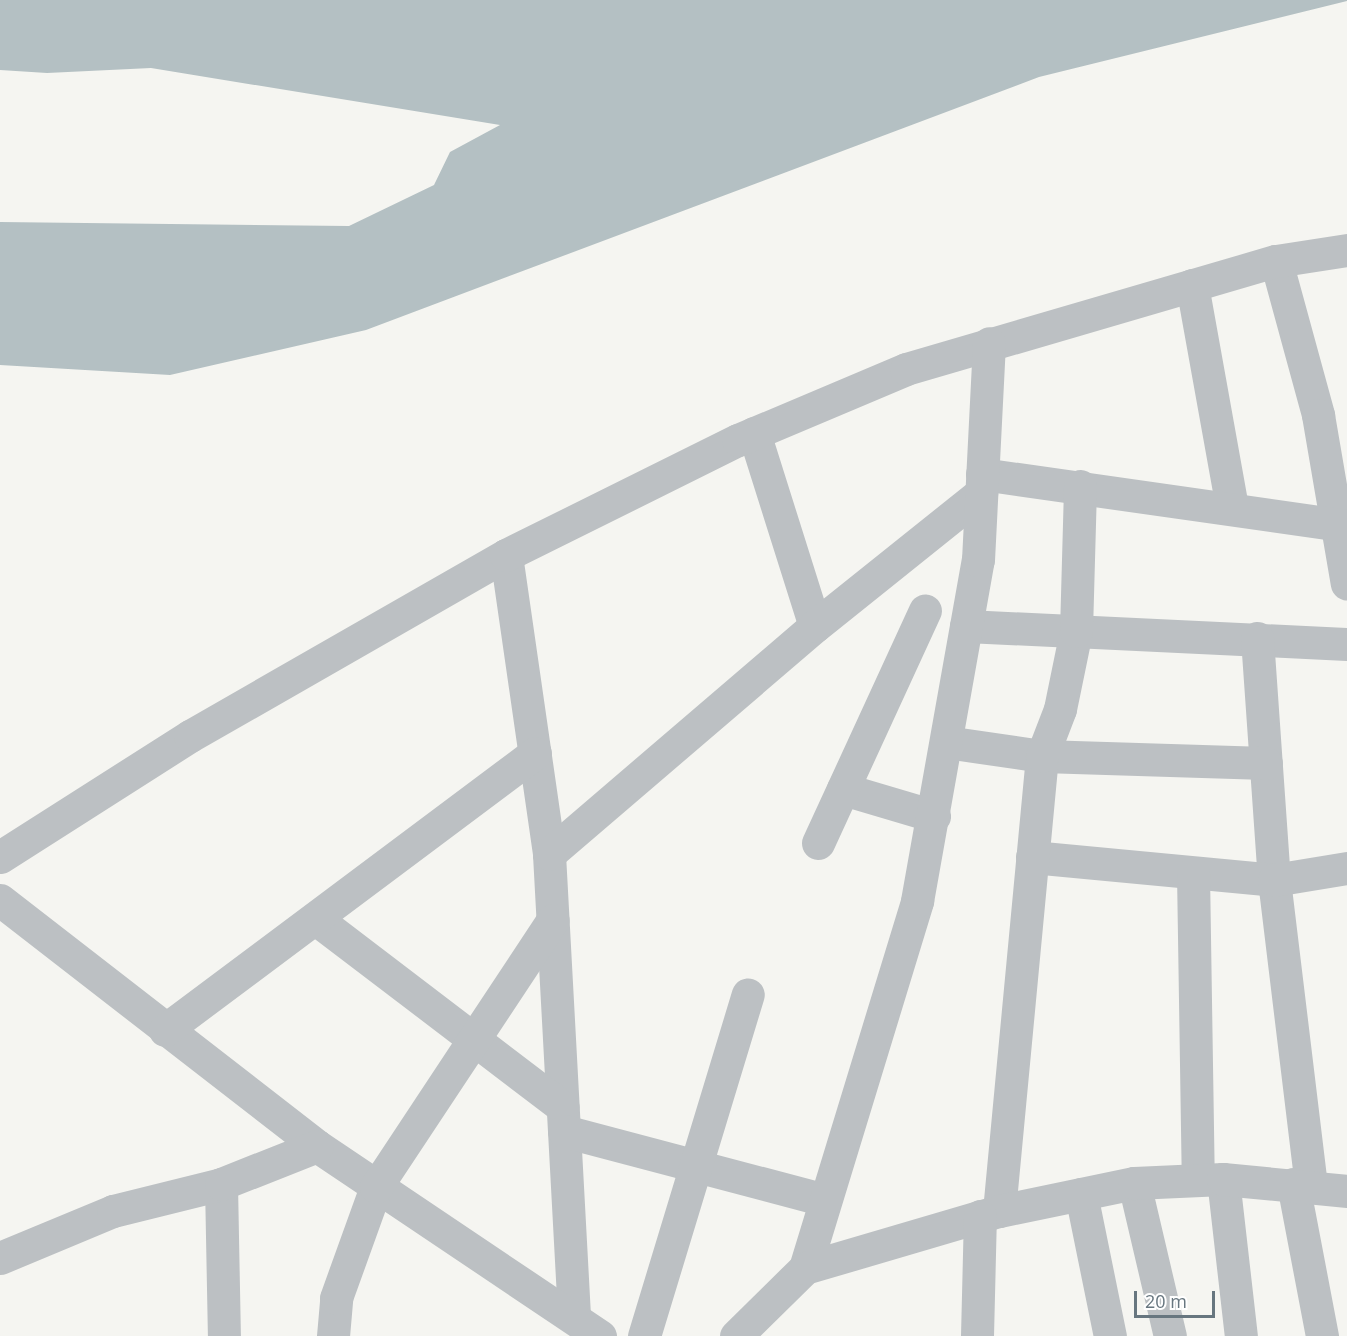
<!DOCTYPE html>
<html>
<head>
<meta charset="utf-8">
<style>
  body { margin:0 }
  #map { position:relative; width:1347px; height:1336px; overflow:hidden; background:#f5f5f1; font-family:"Open Sans",sans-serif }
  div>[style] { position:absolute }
  .water>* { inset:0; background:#b4c0c3 }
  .minor>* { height:33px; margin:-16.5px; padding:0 16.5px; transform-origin:16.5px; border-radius:16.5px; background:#bcc0c3 }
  span { translate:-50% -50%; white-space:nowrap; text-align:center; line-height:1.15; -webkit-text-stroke:6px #fff; paint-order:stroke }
  .scale { position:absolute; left:1134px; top:1291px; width:81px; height:27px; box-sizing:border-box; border:3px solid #67767f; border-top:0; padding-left:8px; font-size:18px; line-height:21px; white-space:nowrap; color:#67767f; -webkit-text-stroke:4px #fff; paint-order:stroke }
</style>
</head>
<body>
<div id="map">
  <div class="water">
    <div style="clip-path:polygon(0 0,1347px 0,1347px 1px,1039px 77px,366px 330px,170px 375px,0 365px,0 222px,349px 226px,434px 185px,450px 152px,500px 125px,151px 68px,47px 73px,0 70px)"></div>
  </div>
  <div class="minor">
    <div style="left:1276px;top:261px;width:160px;rotate:74.7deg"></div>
    <div style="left:1318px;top:415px;width:171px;rotate:80.3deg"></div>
    <div style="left:1192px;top:285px;width:227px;rotate:79.8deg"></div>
    <div style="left:754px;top:433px;width:202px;rotate:72.5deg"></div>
    <div style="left:982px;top:474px;width:369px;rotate:8.1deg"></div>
    <div style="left:506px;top:555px;width:302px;rotate:81.8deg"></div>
    <div style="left:549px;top:854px;width:464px;rotate:86.9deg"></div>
    <div style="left:966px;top:626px;width:381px;rotate:2.7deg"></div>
    <div style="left:1257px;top:638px;width:243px;rotate:86deg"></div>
    <div style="left:1274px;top:880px;width:308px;rotate:83.1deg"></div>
    <div style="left:946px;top:742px;width:97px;rotate:8.3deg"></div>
    <div style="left:1042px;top:756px;width:224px;rotate:1.8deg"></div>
    <div style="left:843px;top:789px;width:95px;rotate:16.5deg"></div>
    <div style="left:818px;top:843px;width:256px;rotate:-65.3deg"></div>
    <div style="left:549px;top:854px;width:350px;rotate:-40.6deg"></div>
    <div style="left:815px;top:626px;width:213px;rotate:-38.7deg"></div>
    <div style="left:0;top:857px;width:225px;rotate:-32.5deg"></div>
    <div style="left:190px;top:736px;width:364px;rotate:-29.8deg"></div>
    <div style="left:506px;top:555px;width:259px;rotate:-26.4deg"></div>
    <div style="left:738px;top:440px;width:182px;rotate:-22.9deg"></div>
    <div style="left:906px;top:369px;width:385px;rotate:-16.3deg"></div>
    <div style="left:1276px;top:261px;width:72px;rotate:-8.8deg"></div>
    <div style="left:1032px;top:857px;width:243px;rotate:5.4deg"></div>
    <div style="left:1274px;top:880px;width:74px;rotate:-9.3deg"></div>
    <div style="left:1193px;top:873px;width:307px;rotate:89.1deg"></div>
    <div style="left:0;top:900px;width:401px;rotate:37.8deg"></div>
    <div style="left:317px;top:1146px;width:341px;rotate:33.9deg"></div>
    <div style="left:316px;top:919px;width:310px;rotate:37.3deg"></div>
    <div style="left:165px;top:1030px;width:462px;rotate:-36.8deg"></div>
    <div style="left:564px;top:1131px;width:270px;rotate:14.8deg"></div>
    <div style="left:1223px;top:1179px;width:158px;rotate:83.5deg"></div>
    <div style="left:1134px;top:1183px;width:157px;rotate:76.8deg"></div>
    <div style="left:221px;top:1184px;width:152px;rotate:88.9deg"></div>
    <div style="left:1293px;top:1184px;width:155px;rotate:79.2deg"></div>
    <div style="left:1081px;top:1194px;width:145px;rotate:78.5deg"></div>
    <div style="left:999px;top:1211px;width:457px;rotate:-84.6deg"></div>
    <div style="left:1042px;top:756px;width:50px;rotate:-69deg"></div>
    <div style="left:1060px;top:709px;width:80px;rotate:-78.4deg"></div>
    <div style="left:1076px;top:631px;width:145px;rotate:-88.4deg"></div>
    <div style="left:0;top:1258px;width:122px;rotate:-22.6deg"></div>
    <div style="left:113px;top:1211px;width:111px;rotate:-14deg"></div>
    <div style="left:221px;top:1184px;width:103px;rotate:-21.6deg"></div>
    <div style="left:805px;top:1268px;width:384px;rotate:-73deg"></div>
    <div style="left:917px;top:901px;width:346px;rotate:-79.9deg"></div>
    <div style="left:978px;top:560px;width:217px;rotate:-87.1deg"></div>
    <div style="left:333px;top:1336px;width:38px;rotate:-85deg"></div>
    <div style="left:336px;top:1298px;width:118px;rotate:-70.2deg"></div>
    <div style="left:376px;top:1187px;width:320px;rotate:-56.5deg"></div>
    <div style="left:644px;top:1336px;width:357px;rotate:-73.1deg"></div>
    <div style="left:736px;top:1336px;width:97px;rotate:-44.6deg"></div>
    <div style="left:805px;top:1268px;width:202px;rotate:-16.4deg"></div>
    <div style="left:999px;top:1211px;width:138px;rotate:-11.7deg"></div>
    <div style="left:1134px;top:1183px;width:89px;rotate:-2.6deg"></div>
    <div style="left:1223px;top:1179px;width:125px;rotate:5.5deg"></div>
    <div style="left:977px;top:1336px;width:120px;rotate:-88.6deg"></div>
  </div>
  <div class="scale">20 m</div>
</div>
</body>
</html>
